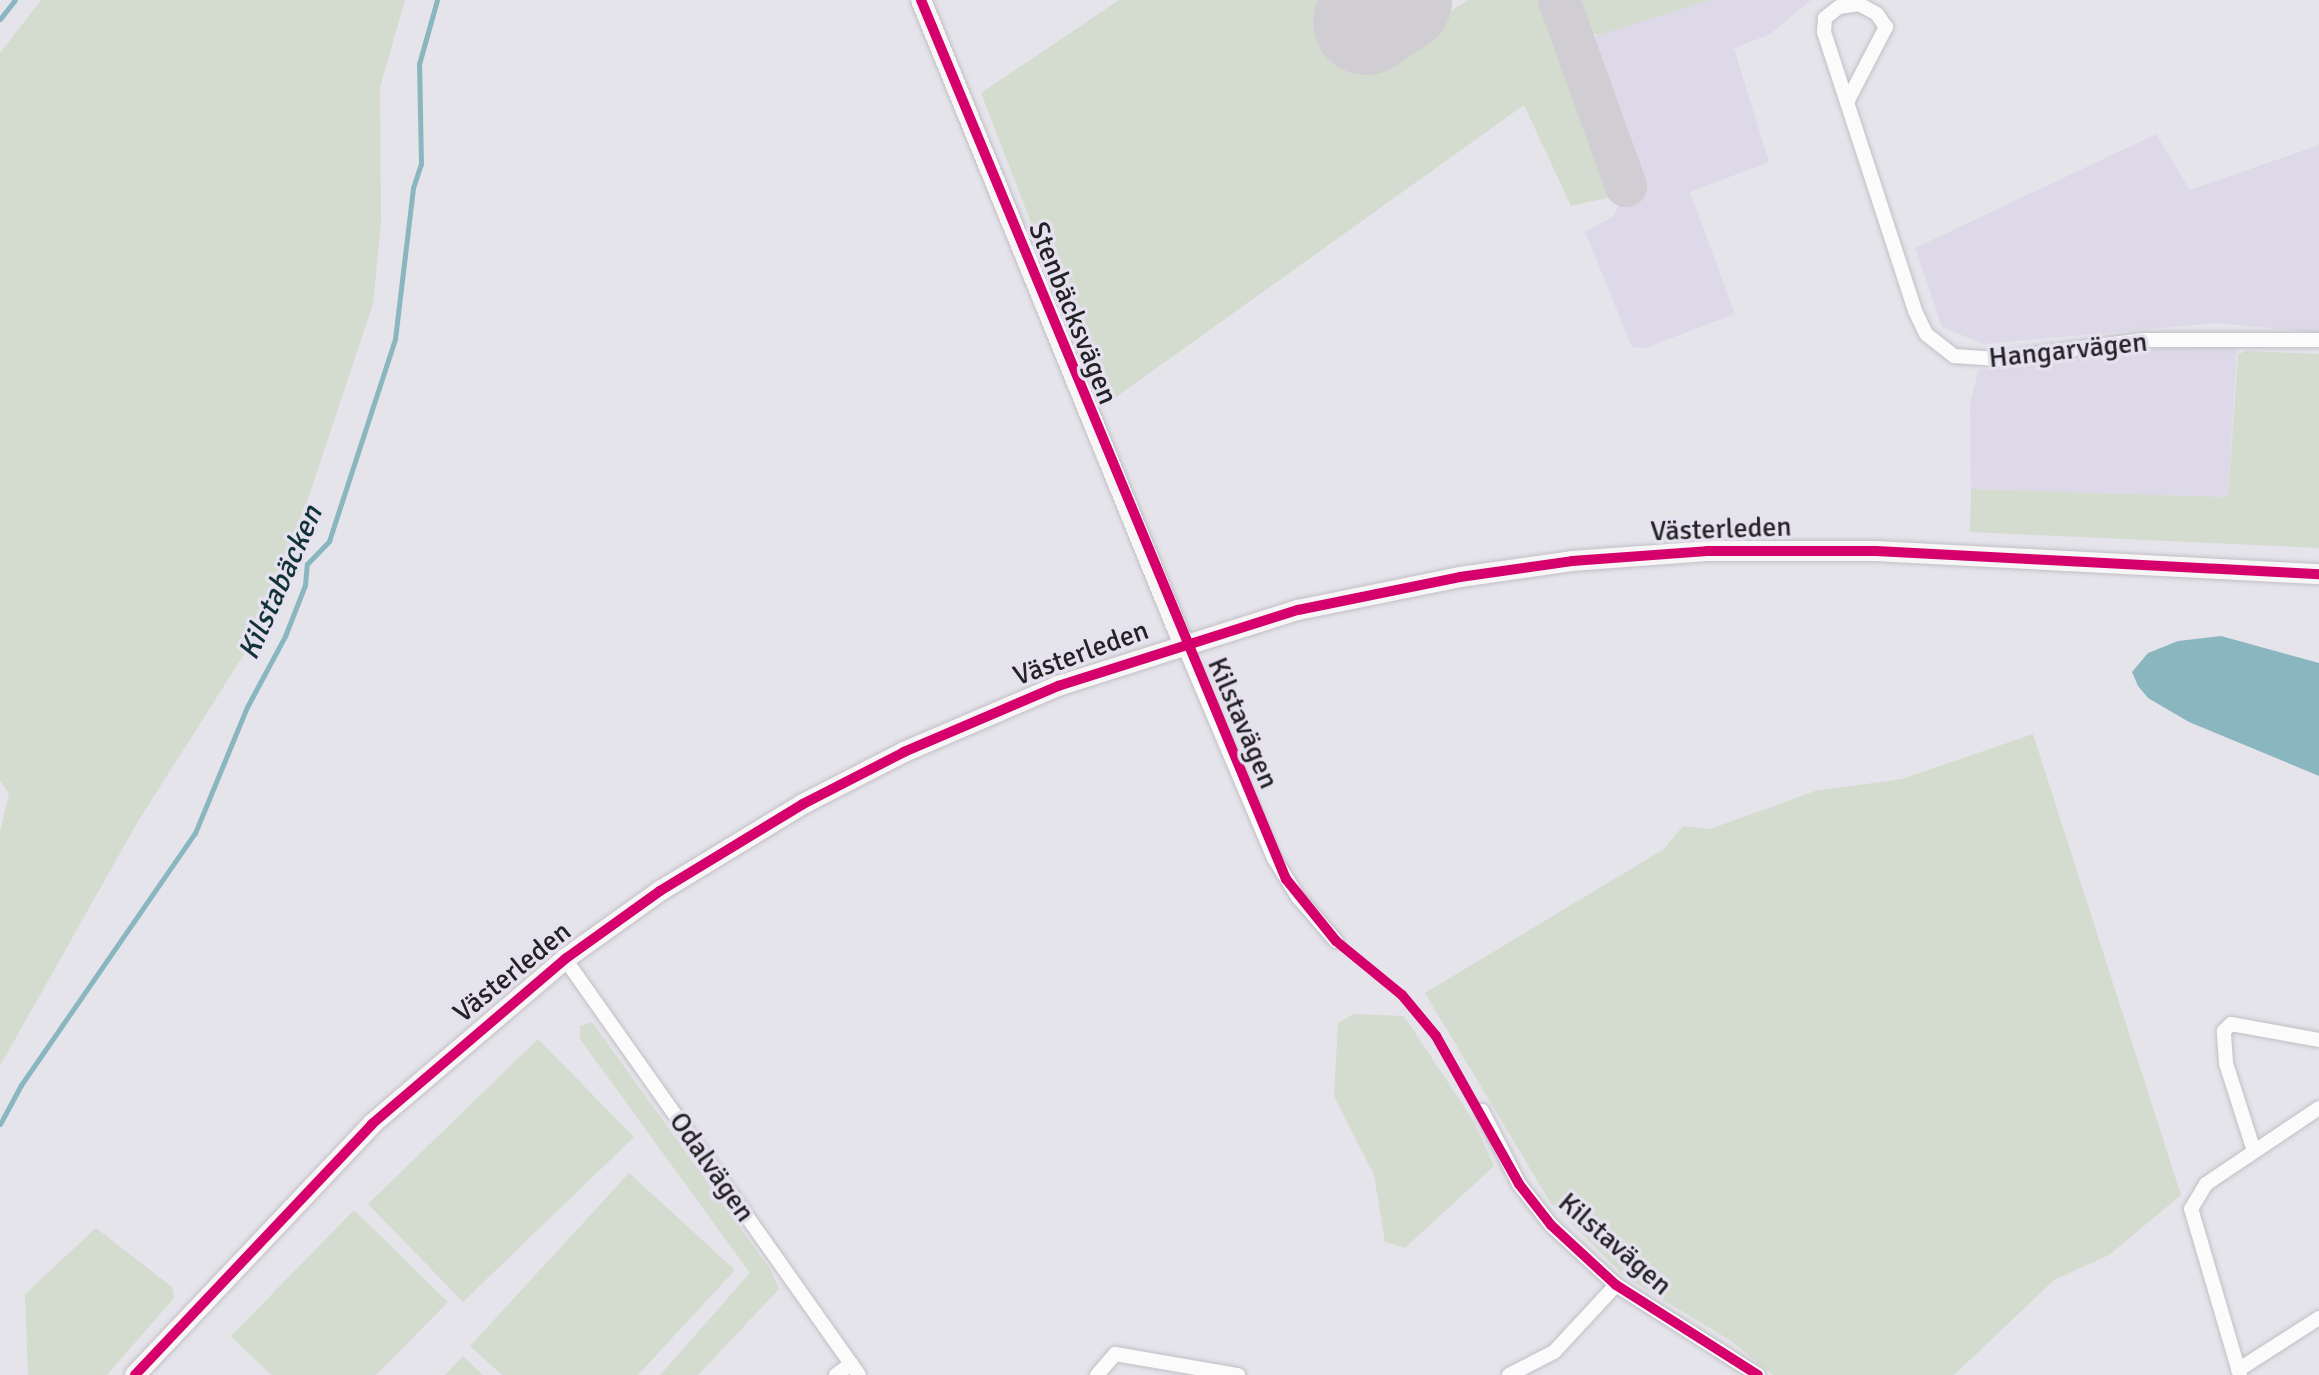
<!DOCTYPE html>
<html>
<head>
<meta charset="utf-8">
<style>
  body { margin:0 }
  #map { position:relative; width:2319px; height:1375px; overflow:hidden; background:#e6e4eb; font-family:Signika,sans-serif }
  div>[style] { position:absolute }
  .built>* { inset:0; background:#ded9e8 }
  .green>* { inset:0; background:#d3dccf }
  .water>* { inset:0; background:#8ab6bf }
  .stream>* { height:5px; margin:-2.5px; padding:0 2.5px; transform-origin:2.5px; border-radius:2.5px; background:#8ab6bf }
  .taxiway>* { height:42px; margin:-21px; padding:0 21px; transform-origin:21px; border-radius:21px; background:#d0ced3 }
  .runway>* { height:106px; margin:-53px; padding:0 53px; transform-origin:53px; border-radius:53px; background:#d0ced3 }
  .roads { filter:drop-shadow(0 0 2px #c1c0c5) drop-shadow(0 0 2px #c1c0c5) }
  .street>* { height:14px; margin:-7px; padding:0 7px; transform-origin:7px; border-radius:7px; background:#fbfbfc }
  .secondary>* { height:20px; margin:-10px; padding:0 10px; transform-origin:10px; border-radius:10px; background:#f8f5f6 }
  .cycleway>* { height:10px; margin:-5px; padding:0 5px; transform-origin:5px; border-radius:5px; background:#d6006c }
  span { translate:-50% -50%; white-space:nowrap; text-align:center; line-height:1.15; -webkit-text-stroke:7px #e5e1ee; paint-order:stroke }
  .street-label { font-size:28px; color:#242227 }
  .water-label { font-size:30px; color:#123337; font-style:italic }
</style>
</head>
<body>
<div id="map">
  <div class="built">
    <div style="clip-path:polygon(1711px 0,1811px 0,1769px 35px,1734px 48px,1769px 162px,1690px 192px,1735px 314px,1645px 348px,1632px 347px,1585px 232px,1614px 216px,1619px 202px,1566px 53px,1597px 35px)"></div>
    <div style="clip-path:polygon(2156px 134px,2190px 190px,2319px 145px,2319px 333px,2217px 323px,1983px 344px,1942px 327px,1915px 248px)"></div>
    <div style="clip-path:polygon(2237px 347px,2228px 497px,1971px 489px,1970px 404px,1978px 371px,2166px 348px)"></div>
  </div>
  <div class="green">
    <div style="clip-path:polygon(41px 0,405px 0,380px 87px,381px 223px,373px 304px,269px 615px,137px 823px,0 1066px,0 832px,9px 794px,0 781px,0 53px)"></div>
    <div style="clip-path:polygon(1119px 0,1350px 0,1386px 53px,1468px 0,1544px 0,1615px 196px,1571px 206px,1524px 105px,1102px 407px,981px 93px)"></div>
    <div style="clip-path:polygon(1573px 0,1711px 0,1599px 35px,1586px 32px)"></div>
    <div style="clip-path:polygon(2247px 351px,2319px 354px,2319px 548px,1970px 532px,1971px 489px,2228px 497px,2238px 354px)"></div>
    <div style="clip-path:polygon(2033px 734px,2181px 1195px,2109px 1255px,2054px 1280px,1954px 1375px,1773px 1375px,1731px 1341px,1624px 1276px,1550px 1202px,1425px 993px,1664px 849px,1683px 826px,1710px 829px,1815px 791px,1902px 779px)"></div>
    <div style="clip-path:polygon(1354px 1014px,1404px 1016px,1473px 1120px,1494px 1166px,1405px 1248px,1385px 1242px,1374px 1175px,1334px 1096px,1338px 1023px)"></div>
    <div style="clip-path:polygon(592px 1022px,770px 1269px,779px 1289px,698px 1375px,660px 1375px,750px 1273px,580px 1039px,580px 1026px)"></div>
    <div style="clip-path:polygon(538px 1039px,634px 1137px,463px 1302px,368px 1204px)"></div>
    <div style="clip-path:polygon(629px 1173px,735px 1270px,638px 1375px,502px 1375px,470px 1346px)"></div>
    <div style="clip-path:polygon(354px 1210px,448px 1302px,376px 1375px,271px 1375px,231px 1336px)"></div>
    <div style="clip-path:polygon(96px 1228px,172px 1287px,174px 1298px,107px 1375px,28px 1375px,25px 1294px)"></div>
    <div style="clip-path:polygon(463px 1356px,483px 1375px,445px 1375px)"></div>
  </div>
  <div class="water">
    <div style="clip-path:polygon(2221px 636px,2319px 663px,2319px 776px,2189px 722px,2148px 698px,2138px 686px,2132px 672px,2148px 653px,2178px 641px)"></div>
  </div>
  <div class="stream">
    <div style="left:0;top:19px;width:24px;rotate:-52deg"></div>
    <div style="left:0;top:1124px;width:44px;rotate:-61.7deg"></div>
    <div style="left:21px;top:1085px;width:306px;rotate:-55.4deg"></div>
    <div style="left:195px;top:833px;width:136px;rotate:-67.6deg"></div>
    <div style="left:247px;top:707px;width:81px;rotate:-61.8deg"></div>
    <div style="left:285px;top:636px;width:55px;rotate:-68.6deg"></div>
    <div style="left:305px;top:585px;width:21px;rotate:-85deg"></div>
    <div style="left:307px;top:564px;width:32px;rotate:-46deg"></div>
    <div style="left:329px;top:541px;width:213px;rotate:-71.9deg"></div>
    <div style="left:395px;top:339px;width:152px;rotate:-83.2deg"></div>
    <div style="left:413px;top:188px;width:25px;rotate:-72deg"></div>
    <div style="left:421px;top:164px;width:100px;rotate:-91.1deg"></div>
    <div style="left:419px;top:64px;width:66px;rotate:-74.3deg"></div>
  </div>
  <div class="taxiway">
    <div style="left:1559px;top:0;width:198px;rotate:70.2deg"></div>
  </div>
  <div class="runway">
    <div style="left:1366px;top:22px;width:40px;rotate:-34deg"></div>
  </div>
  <div class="roads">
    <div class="street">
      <div style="left:1847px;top:102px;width:85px;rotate:-62.5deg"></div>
      <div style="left:1886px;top:27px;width:16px;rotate:-125deg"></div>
      <div style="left:1877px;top:14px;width:21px;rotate:-151deg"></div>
      <div style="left:1859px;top:4px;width:20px;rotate:171deg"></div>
      <div style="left:1839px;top:7px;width:18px;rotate:142deg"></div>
      <div style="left:1825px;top:18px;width:14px;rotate:94deg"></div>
      <div style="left:1824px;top:32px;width:293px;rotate:71.9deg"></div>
      <div style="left:1915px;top:311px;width:25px;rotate:64deg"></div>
      <div style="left:1926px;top:334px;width:36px;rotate:38deg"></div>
      <div style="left:1954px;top:356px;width:44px;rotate:3.9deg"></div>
      <div style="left:1998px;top:359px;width:145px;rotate:-7.5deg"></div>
      <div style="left:2142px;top:340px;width:177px"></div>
      <div style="left:1183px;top:643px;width:233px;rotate:67.1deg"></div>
      <div style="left:1274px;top:858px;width:46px;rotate:58.4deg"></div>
      <div style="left:1298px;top:897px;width:58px;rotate:49.2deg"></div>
      <div style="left:565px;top:959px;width:509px;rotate:54.75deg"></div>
      <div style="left:1482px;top:1111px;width:82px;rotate:63.1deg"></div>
      <div style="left:1519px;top:1184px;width:52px;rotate:52deg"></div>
      <div style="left:1551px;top:1225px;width:88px;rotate:42.7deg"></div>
      <div style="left:1616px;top:1285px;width:168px;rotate:32.4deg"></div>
      <div style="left:2254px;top:1151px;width:92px;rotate:-107.7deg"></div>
      <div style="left:2226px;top:1063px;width:32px;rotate:-94deg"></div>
      <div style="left:2224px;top:1031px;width:10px;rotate:-45deg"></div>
      <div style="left:2231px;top:1024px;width:89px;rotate:10.3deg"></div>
      <div style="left:2238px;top:1370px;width:96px;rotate:-32.7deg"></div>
      <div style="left:836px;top:1375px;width:19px;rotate:-36deg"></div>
      <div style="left:1097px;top:1375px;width:28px;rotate:-49deg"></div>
      <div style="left:1115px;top:1354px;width:125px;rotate:9.7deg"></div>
      <div style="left:1509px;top:1375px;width:51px;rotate:-27.1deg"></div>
      <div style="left:1554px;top:1352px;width:91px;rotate:-47.2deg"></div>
      <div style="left:2240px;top:1375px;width:173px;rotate:-106.4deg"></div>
      <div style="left:2191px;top:1209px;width:29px;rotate:-59deg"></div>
      <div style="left:2206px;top:1184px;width:136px;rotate:-33.9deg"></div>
    </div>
    <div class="secondary">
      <div style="left:921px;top:0;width:694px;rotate:67.83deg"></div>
      <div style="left:135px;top:1375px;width:345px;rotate:-46.6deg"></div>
      <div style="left:372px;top:1124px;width:254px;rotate:-40.5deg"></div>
      <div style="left:565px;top:959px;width:117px;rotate:-35.6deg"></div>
      <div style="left:660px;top:891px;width:167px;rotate:-31.3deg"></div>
      <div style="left:803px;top:804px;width:114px;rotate:-27.2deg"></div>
      <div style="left:904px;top:752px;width:168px;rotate:-23.2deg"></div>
      <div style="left:1058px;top:686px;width:252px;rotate:-17.6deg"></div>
      <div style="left:1298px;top:610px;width:165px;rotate:-11.5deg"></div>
      <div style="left:1460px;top:577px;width:113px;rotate:-8.1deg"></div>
      <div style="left:1572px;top:561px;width:135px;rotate:-4.2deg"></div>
      <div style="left:1707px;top:551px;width:169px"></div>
      <div style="left:1876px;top:551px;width:444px;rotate:3deg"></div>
    </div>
  </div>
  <div class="cycleway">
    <div style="left:921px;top:0;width:952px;rotate:67.45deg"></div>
    <div style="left:1286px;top:879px;width:80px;rotate:51.1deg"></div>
    <div style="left:1336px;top:941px;width:85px;rotate:39.3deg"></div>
    <div style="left:1402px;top:995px;width:53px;rotate:50.3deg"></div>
    <div style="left:1436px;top:1036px;width:170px;rotate:60.7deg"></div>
    <div style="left:1519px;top:1184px;width:52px;rotate:52deg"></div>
    <div style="left:1551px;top:1225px;width:88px;rotate:42.7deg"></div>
    <div style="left:1616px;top:1285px;width:168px;rotate:32.4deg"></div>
    <div style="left:135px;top:1375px;width:345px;rotate:-46.6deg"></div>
    <div style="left:372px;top:1124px;width:254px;rotate:-40.5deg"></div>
    <div style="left:565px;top:959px;width:117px;rotate:-35.6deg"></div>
    <div style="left:660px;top:891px;width:167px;rotate:-31.3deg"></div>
    <div style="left:803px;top:804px;width:114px;rotate:-27.2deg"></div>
    <div style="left:904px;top:752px;width:168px;rotate:-23.2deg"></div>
    <div style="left:1058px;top:686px;width:252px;rotate:-17.6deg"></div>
    <div style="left:1298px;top:610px;width:165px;rotate:-11.5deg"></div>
    <div style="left:1460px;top:577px;width:113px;rotate:-8.1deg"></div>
    <div style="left:1572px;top:561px;width:135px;rotate:-4.2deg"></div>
    <div style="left:1707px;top:551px;width:169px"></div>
    <div style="left:1876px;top:551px;width:444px;rotate:3deg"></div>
  </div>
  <div class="street-label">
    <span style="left:1073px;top:313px;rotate:68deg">Stenbäcksvägen</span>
    <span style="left:2068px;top:350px;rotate:-6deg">Hangarvägen</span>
    <span style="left:1721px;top:529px;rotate:-2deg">Västerleden</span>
    <span style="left:1081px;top:653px;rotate:-20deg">Västerleden</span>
    <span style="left:1243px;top:723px;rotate:67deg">Kilstavägen</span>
    <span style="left:512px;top:972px;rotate:-39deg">Västerleden</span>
    <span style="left:712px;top:1167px;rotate:55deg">Odalvägen</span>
    <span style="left:1615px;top:1244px;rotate:41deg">Kilstavägen</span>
  </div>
  <div class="water-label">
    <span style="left:281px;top:583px;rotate:-66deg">Kilstabäcken</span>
  </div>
</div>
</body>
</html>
